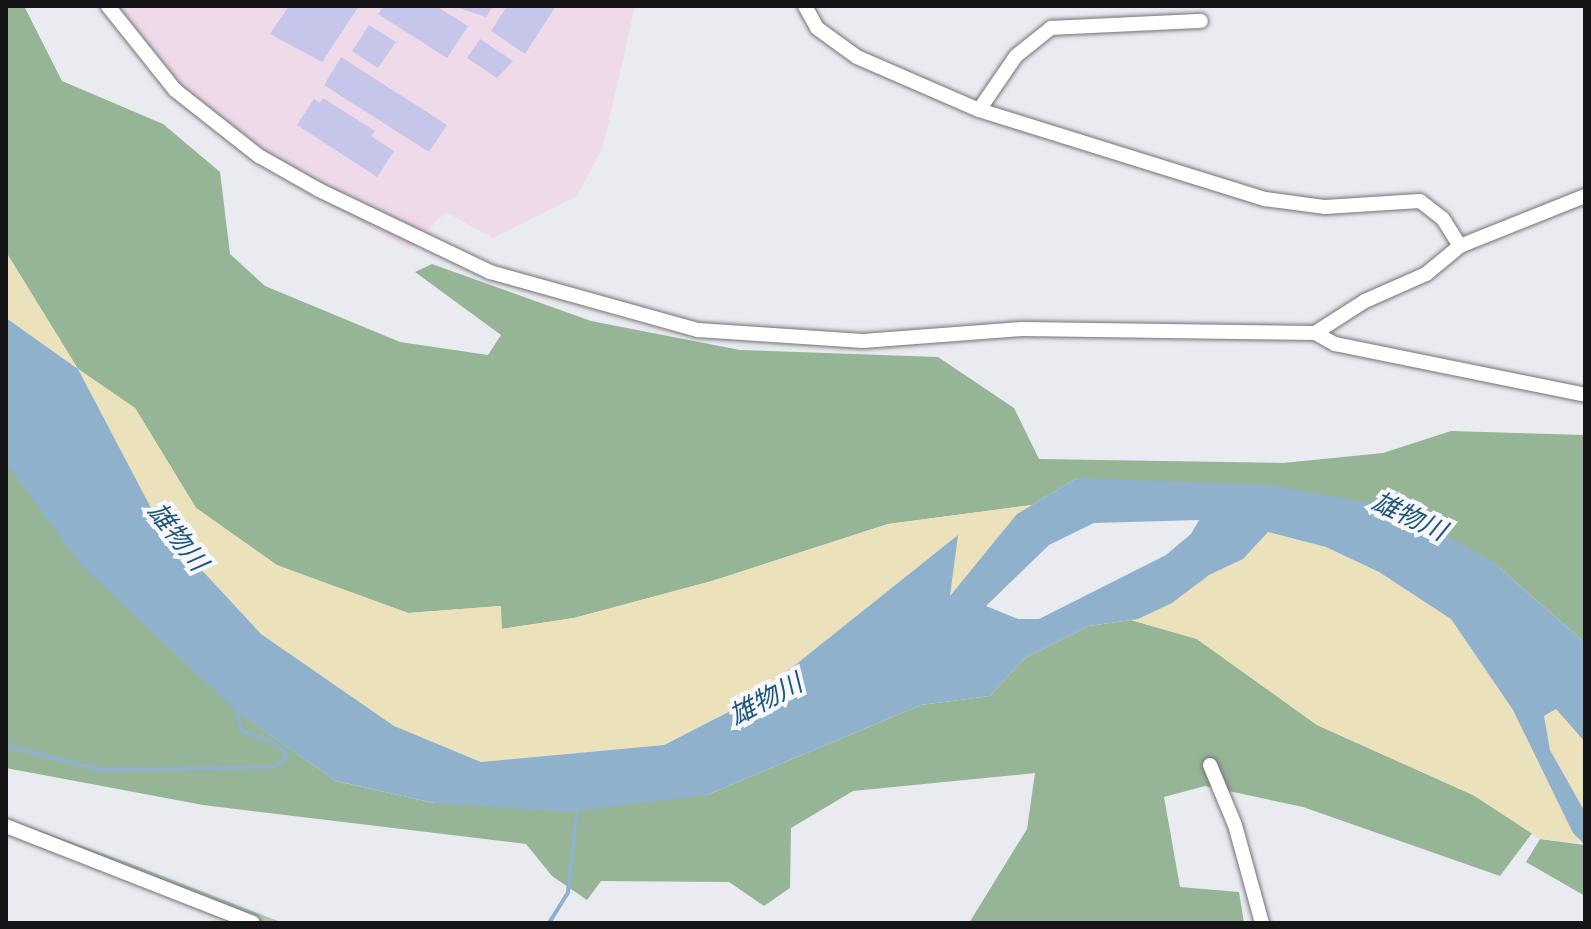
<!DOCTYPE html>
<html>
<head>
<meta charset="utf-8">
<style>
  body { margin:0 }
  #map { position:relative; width:1591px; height:929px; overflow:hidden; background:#eaeaf1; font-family:"Asap Condensed","Noto Sans JP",sans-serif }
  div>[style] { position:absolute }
  .industrial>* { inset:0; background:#efdae9 }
  .green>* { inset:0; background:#aec9ae }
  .forest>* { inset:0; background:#96b496 }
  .sand>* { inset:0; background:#ebe2bc }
  .water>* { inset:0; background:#8fb1cb }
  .stream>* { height:4px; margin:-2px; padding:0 2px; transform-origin:2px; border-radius:2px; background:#8fb1cb }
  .building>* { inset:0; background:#c6c6eb }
  .roads { filter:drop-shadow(0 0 2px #737379) drop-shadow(0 0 2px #737379) }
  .minor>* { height:14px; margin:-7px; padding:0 7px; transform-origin:7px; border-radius:7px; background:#fff }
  span { translate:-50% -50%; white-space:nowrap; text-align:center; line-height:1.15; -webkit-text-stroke:8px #f7f7ff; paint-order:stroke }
  .water-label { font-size:26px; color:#1e567a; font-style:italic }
  .frame { position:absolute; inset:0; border:8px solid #151517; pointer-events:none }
</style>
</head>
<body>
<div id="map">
  <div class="industrial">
    <div style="clip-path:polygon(102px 6px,635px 6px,603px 147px,577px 196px,493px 238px,446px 212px,408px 249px,250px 159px,169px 95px)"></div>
  </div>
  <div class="green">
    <div style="clip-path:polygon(6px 818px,134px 865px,283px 923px,233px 923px,127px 880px,6px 823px)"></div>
  </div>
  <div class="forest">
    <div style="clip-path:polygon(6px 6px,24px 6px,62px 81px,163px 124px,220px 172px,230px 254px,265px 286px,400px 342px,488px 355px,501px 335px,415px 272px,432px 264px,591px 321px,740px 350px,938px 357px,1014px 408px,1039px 459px,1283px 463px,1383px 453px,1451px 431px,1585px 435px,1585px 643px,1493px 562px,1077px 478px,1032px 505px,888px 524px,712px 581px,574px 618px,501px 629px,501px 606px,408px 613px,278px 566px,196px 508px,135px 408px,78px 369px,6px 252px)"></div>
    <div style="clip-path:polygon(6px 462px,239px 713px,336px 781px,434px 803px,707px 795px,921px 705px,990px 696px,1025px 658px,1089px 626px,1131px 620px,1197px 639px,1317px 725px,1473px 795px,1533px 832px,1500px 876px,1303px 807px,1205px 786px,1164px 797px,1180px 887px,1239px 892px,1244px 923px,969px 923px,1027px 829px,1035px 773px,853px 791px,791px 828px,790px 888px,764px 906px,729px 882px,601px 881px,587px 900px,552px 876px,526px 844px,203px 805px,6px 768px)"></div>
    <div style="clip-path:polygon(1540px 839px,1585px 845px,1585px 896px,1526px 862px)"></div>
  </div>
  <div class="sand">
    <div style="clip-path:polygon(6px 252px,78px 369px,135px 408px,196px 508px,277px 565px,408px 613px,501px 606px,502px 629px,574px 618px,712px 581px,888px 524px,1032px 505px,1017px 514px,949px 598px,957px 536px,750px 701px,663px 745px,481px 762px,394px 726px,261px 634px,160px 525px,78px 369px,6px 318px)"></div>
    <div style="clip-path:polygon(1268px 532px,1326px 547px,1379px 572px,1451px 619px,1513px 710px,1580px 843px,1540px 839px,1473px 795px,1317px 725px,1197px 639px,1131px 620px,1172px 603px,1209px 575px,1243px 559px)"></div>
    <div style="clip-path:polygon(1556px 709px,1585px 742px,1585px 812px,1550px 750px,1544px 716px)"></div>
  </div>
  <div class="water">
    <div style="clip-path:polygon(evenodd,6px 318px,78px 369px,160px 525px,261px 634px,394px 726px,481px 762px,664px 745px,750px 701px,958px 535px,950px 596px,1017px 514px,1077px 478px,1271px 485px,1396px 508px,1492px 561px,1585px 643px,1585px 742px,1556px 709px,1544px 716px,1550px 750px,1585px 812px,1585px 845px,1573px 833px,1513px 710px,1451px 619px,1379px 572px,1326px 547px,1268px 532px,1243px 559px,1209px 575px,1172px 603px,1138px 619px,1089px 626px,1025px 658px,990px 696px,921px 705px,707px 795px,567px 812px,434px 803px,336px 781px,237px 712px,80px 564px,6px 463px,6px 318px,1199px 520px,1191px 534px,1166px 555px,1039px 619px,1018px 619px,986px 606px,1049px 545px,1094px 523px,1199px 520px)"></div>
  </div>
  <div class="stream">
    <div style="left:6px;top:746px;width:99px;rotate:14deg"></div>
    <div style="left:102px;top:770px;width:171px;rotate:-1deg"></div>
    <div style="left:273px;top:767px;width:15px;rotate:-32deg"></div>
    <div style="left:286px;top:759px;width:7px;rotate:-98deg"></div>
    <div style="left:285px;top:752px;width:19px;rotate:-145deg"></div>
    <div style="left:269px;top:741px;width:30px;rotate:-159deg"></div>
    <div style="left:241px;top:730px;width:21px;rotate:-101deg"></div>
    <div style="left:549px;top:923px;width:36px;rotate:-58deg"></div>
    <div style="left:568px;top:892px;width:83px;rotate:-83.8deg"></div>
  </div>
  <div class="building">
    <div style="clip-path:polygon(289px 6px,359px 6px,322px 62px,270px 34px)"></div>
    <div style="clip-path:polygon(384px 6px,436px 6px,468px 26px,447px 58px,378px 14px)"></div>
    <div style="clip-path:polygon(453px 6px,493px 6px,486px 17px)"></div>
    <div style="clip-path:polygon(507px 6px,556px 6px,525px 54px,491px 31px)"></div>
    <div style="clip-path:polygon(369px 25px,396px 42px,378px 68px,352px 51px)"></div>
    <div style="clip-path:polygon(480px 39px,513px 61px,497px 78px,467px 58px)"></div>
    <div style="clip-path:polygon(341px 57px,447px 125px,429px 152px,324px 85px)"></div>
    <div style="clip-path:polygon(323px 98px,375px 131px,371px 136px,394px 151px,377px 177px,297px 125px,314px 99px,320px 103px)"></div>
  </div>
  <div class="roads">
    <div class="minor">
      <div style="left:108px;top:6px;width:107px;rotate:51.4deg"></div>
      <div style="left:175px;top:90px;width:107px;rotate:38.2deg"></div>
      <div style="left:259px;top:156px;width:69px;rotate:29.5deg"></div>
      <div style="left:319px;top:190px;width:190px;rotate:25.6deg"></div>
      <div style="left:490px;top:272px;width:216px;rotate:15.6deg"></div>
      <div style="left:698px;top:330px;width:165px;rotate:3.8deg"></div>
      <div style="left:863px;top:341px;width:159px;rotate:-4.3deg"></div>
      <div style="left:1022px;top:329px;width:293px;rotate:0.8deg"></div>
      <div style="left:1315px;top:333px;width:59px;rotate:-32.6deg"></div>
      <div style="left:1365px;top:301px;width:67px;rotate:-23.9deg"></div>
      <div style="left:1426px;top:274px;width:44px;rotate:-39.5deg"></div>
      <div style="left:1460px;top:246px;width:135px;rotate:-21.8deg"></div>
      <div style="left:805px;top:6px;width:25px;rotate:61deg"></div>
      <div style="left:817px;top:28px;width:49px;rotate:35.9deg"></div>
      <div style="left:857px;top:57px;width:133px;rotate:23.5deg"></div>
      <div style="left:979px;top:110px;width:300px;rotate:17.3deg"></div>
      <div style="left:1265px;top:199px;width:61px;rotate:7.6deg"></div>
      <div style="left:1325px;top:207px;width:95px;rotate:-3.6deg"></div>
      <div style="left:1420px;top:201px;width:29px;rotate:38deg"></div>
      <div style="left:1443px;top:219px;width:32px;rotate:58deg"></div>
      <div style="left:979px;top:110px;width:65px;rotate:-55.6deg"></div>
      <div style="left:1016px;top:56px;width:45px;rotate:-38.7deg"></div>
      <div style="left:1051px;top:28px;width:150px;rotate:-2.7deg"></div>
      <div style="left:1315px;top:333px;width:23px;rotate:29deg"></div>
      <div style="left:1335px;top:344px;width:255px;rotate:11.5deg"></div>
      <div style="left:1210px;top:765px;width:65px;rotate:67.4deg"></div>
      <div style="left:1235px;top:825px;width:102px;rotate:74.6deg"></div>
      <div style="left:6px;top:826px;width:265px;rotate:21.4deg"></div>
    </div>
  </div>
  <div class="water-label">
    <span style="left:1409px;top:517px;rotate:25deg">雄物川</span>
    <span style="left:177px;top:537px;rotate:52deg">雄物川</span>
    <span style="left:766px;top:700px;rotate:-28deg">雄物川</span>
  </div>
  <div class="frame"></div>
</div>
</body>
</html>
